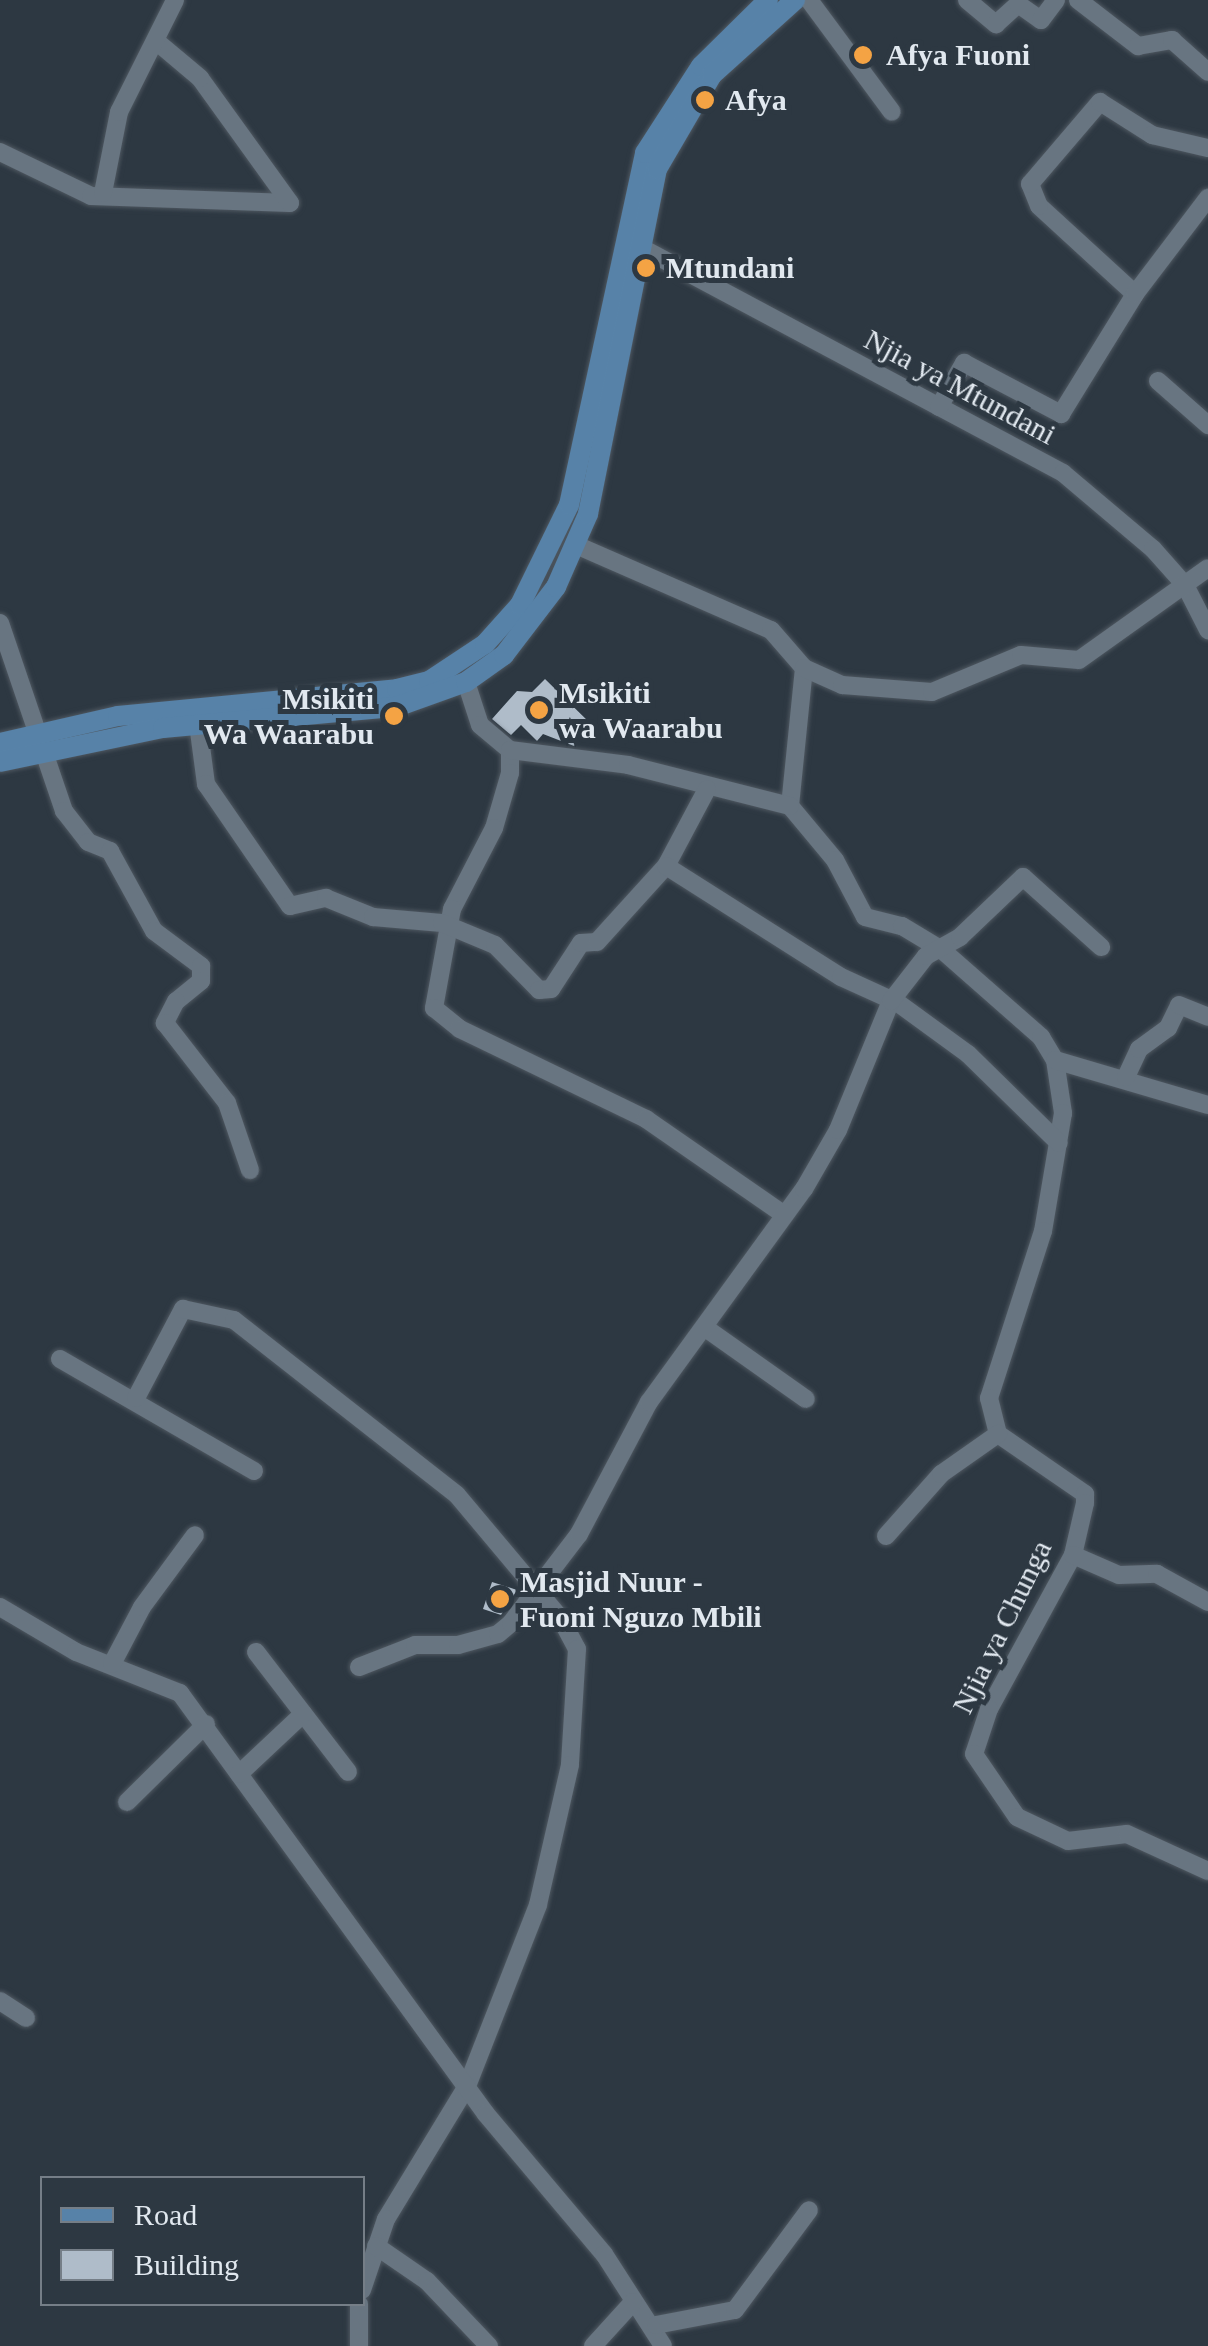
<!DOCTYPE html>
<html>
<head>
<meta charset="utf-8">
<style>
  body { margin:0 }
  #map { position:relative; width:1208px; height:2346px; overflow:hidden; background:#2d3842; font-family:Georgia,serif }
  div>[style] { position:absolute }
  .building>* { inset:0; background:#afbcc9 }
  .roads { filter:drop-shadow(0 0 2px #4e5760) drop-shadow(0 0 2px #4e5760) }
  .minor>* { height:18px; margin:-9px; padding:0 9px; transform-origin:9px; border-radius:9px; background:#687581 }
  .major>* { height:20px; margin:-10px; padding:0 10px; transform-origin:10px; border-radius:10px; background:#5782a8 }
  .dots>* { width:28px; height:28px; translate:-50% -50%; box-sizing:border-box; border:5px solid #2d3842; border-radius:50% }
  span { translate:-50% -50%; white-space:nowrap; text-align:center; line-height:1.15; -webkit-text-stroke:10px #2d3842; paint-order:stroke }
  .poi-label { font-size:30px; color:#e1e8ef; font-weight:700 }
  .left { translate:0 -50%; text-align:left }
  .right { translate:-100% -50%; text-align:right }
  .street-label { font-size:30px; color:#e1e8ef }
  .legend { position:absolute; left:40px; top:2176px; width:325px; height:130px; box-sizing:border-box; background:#2d3842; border:2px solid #757e87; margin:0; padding:12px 18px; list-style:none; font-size:30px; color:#e1e8ef }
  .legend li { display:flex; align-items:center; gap:20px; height:50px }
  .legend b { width:50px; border:2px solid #757e87 }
</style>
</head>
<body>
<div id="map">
  <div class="building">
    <div style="clip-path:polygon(545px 679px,591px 724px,574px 746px,543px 734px,537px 741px,521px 725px,511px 735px,492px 719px,517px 691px,532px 692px)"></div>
    <div style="clip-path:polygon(492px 1582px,517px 1590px,501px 1615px,483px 1609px)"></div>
  </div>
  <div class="roads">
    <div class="minor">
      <div style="left:809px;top:0;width:139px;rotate:53.5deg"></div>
      <div style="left:967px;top:0;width:38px;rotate:40deg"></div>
      <div style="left:996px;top:24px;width:30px;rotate:-42deg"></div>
      <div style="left:1018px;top:4px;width:28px;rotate:35deg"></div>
      <div style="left:1041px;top:20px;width:25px;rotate:-53deg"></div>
      <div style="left:1078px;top:0;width:76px;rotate:37.5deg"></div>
      <div style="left:1138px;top:46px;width:35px;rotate:-10deg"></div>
      <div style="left:1172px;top:40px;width:48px;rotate:41.6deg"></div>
      <div style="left:0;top:152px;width:101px;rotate:25.8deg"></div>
      <div style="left:91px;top:196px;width:199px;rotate:2deg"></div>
      <div style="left:290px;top:203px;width:154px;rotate:-125.8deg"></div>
      <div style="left:200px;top:78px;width:57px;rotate:-139.9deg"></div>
      <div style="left:103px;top:193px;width:83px;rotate:-78.8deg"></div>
      <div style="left:119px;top:112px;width:125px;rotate:-63.4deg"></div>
      <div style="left:640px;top:247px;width:480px;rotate:28.1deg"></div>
      <div style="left:1063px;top:473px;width:118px;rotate:40.2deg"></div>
      <div style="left:1153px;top:549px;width:48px;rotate:48.4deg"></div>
      <div style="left:1185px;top:585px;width:51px;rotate:62.9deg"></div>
      <div style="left:1135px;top:294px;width:130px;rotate:-137.5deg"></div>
      <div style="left:1039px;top:206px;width:24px;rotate:-112deg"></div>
      <div style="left:1030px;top:184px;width:108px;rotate:-49.5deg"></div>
      <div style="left:1100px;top:102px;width:62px;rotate:32.4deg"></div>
      <div style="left:1152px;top:135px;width:57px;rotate:13.1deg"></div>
      <div style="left:1158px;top:381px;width:67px;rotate:41.3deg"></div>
      <div style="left:939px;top:407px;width:51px;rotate:-60.4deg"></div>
      <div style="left:964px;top:363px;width:110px;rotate:27.7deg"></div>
      <div style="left:1061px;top:414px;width:141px;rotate:-58.3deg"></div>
      <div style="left:1135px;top:294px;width:121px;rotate:-52.8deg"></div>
      <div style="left:576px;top:545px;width:213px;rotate:23.6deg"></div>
      <div style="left:771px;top:630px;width:50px;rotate:49deg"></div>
      <div style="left:804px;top:668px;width:139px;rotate:95.8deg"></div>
      <div style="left:790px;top:806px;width:70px;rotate:50.2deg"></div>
      <div style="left:835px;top:860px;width:64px;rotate:62.2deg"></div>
      <div style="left:865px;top:917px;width:38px;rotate:14deg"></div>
      <div style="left:902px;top:926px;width:47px;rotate:31deg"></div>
      <div style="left:942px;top:950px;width:132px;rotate:41.3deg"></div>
      <div style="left:1041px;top:1037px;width:27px;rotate:59deg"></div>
      <div style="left:1055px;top:1060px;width:54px;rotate:81.4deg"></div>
      <div style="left:1063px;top:1113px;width:120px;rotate:99.6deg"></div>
      <div style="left:1043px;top:1231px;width:176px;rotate:107.9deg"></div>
      <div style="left:989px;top:1398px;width:37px;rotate:76deg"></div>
      <div style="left:998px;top:1434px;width:106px;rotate:34.6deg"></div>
      <div style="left:1085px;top:1494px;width:9px;rotate:90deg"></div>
      <div style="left:1085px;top:1503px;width:53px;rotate:103deg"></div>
      <div style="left:1073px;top:1555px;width:175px;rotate:118.6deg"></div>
      <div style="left:989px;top:1709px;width:47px;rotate:108.4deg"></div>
      <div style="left:974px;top:1754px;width:76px;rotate:55.7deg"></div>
      <div style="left:1017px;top:1817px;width:56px;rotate:25.2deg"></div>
      <div style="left:1068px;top:1841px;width:59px;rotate:-6.8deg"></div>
      <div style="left:1127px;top:1834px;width:89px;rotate:24.6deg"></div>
      <div style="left:0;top:623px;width:199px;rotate:71.2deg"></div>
      <div style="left:64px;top:811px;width:39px;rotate:52deg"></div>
      <div style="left:88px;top:842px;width:24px;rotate:22deg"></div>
      <div style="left:110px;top:851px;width:91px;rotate:61.2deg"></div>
      <div style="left:154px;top:931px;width:59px;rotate:36.7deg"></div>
      <div style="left:201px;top:966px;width:15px;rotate:90deg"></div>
      <div style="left:201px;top:981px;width:32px;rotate:141deg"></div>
      <div style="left:176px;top:1001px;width:25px;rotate:117deg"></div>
      <div style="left:165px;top:1023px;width:101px;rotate:52.2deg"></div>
      <div style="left:227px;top:1103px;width:71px;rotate:71.1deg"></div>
      <div style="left:804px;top:668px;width:42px;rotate:24.1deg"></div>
      <div style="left:842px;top:685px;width:90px;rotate:4.4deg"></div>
      <div style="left:932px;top:692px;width:96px;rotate:-22.6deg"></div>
      <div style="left:1021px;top:655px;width:58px;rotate:4.9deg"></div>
      <div style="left:1079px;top:660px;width:158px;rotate:-35.5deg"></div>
      <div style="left:466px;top:682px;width:45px;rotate:72deg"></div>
      <div style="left:480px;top:725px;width:39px;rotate:40deg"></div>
      <div style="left:510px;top:750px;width:23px;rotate:90deg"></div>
      <div style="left:510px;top:773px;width:57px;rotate:106.2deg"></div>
      <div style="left:494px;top:828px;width:91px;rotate:117.4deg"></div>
      <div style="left:452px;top:909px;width:101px;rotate:100.3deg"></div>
      <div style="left:434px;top:1008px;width:33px;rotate:39deg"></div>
      <div style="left:460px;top:1029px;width:207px;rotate:25.8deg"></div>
      <div style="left:646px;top:1119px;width:165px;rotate:34.7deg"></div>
      <div style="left:198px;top:724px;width:61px;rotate:82.4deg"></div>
      <div style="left:206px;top:784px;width:148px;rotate:55.5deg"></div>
      <div style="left:290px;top:906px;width:37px;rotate:-13deg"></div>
      <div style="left:326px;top:898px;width:51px;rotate:22deg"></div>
      <div style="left:373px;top:917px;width:69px;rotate:5deg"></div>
      <div style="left:442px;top:923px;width:57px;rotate:22.5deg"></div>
      <div style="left:495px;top:945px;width:63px;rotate:45.6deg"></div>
      <div style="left:539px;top:990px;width:12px;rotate:-5deg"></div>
      <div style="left:551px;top:989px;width:55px;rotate:-56.9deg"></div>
      <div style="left:581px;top:943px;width:16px;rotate:-4deg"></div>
      <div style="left:597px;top:942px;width:103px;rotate:-47.8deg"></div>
      <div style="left:510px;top:750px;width:119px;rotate:7.2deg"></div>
      <div style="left:628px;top:765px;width:167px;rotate:14.2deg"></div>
      <div style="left:707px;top:789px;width:87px;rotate:118deg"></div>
      <div style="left:666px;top:866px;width:207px;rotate:32.4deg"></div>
      <div style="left:841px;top:977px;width:63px;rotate:24.5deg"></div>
      <div style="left:898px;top:1003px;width:87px;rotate:36.1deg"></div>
      <div style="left:968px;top:1054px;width:127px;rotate:44.4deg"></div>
      <div style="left:1055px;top:1060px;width:159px;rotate:16.4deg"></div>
      <div style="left:1126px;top:1077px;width:31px;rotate:-65deg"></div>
      <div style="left:1139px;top:1049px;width:36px;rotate:-36deg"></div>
      <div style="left:1168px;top:1028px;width:25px;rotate:-64deg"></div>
      <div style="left:1179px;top:1005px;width:31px;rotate:22deg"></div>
      <div style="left:707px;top:1329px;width:121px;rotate:35.3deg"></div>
      <div style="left:60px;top:1359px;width:224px;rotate:30deg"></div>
      <div style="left:136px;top:1398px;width:101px;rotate:-62.2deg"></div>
      <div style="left:183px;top:1309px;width:52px;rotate:12.2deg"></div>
      <div style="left:234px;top:1320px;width:283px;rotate:38.1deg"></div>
      <div style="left:457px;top:1495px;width:162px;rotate:50deg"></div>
      <div style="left:561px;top:1619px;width:34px;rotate:62deg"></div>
      <div style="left:577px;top:1649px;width:116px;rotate:93.5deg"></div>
      <div style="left:570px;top:1765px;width:144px;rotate:102.9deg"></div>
      <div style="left:538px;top:1905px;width:194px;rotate:111.4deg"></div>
      <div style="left:467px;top:2086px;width:156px;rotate:121.3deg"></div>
      <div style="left:386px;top:2219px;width:75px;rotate:108.7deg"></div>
      <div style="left:886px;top:1536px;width:83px;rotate:-48.4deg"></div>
      <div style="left:941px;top:1474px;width:70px;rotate:-35.1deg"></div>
      <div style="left:1073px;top:1555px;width:50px;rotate:23.5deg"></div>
      <div style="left:1119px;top:1575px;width:38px;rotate:-2deg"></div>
      <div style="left:1157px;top:1574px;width:58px;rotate:28.8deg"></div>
      <div style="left:0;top:1607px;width:88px;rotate:30.6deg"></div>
      <div style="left:76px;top:1652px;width:112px;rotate:21.5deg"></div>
      <div style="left:180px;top:1693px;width:520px;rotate:53.99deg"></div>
      <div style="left:486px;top:2114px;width:183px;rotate:49.9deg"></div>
      <div style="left:604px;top:2254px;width:109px;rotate:57.3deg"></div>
      <div style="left:256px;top:1652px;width:151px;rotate:52.5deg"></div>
      <div style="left:112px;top:1664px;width:64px;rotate:-62.2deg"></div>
      <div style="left:142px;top:1607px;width:89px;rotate:-53.6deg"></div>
      <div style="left:359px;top:1667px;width:60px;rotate:-21.4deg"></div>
      <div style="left:415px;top:1645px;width:43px"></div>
      <div style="left:458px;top:1645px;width:41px;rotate:-15.4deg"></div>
      <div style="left:498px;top:1634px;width:17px;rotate:-40deg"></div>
      <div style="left:511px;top:1623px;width:112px;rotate:-52.6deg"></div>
      <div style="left:579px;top:1534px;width:149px;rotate:-62.1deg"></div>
      <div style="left:649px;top:1402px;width:263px;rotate:-54deg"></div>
      <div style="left:804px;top:1189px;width:68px;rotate:-60deg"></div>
      <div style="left:838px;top:1130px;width:139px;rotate:-67.7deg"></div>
      <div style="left:891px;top:1001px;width:57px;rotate:-52.1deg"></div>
      <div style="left:926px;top:956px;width:39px;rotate:-29deg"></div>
      <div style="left:960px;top:937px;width:87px;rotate:-43.6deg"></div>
      <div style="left:1023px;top:877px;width:105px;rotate:41.9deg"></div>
      <div style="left:239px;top:1774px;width:88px;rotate:-43.2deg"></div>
      <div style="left:127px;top:1802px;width:111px;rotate:-44.6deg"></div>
      <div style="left:0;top:2001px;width:31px;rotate:33deg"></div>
      <div style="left:376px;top:2246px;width:62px;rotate:34.5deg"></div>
      <div style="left:427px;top:2281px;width:90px;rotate:46.4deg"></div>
      <div style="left:359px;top:2304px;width:42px;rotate:90deg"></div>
      <div style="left:656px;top:2325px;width:80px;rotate:-10.8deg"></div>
      <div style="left:735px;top:2310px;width:124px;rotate:-53.5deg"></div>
      <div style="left:593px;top:2346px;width:59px;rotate:-47.7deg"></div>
    </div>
    <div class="major">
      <div style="left:0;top:743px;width:121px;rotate:-12.9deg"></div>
      <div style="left:118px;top:716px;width:280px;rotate:-5.5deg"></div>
      <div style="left:397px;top:689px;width:33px;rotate:-14deg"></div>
      <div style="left:429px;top:681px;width:67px;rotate:-33.5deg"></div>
      <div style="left:485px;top:644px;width:52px;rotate:-48.1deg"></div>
      <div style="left:520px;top:605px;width:111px;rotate:-63.9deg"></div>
      <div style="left:569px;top:505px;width:360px;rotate:-77.8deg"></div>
      <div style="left:645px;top:153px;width:103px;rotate:-57.2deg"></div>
      <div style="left:701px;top:66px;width:94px;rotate:-44.6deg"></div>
      <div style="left:0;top:762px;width:167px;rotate:-11.8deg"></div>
      <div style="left:163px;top:728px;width:234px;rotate:-5.2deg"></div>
      <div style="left:396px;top:707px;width:74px;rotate:-19.7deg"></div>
      <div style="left:466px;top:682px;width:47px;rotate:-35.4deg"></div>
      <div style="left:504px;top:655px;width:86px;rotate:-52.6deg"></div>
      <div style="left:556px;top:587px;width:80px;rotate:-66.3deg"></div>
      <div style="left:588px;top:514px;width:352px;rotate:-78.7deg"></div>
      <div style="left:657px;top:169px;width:109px;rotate:-59.7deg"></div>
      <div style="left:712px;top:75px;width:112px;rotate:-42.1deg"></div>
    </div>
  </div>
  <div class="dots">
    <div style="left:863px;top:55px;background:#f4a344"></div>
    <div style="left:705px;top:100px;background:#f4a344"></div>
    <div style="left:646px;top:268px;background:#f4a344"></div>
    <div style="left:539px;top:710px;background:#f4a344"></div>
    <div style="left:394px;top:716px;background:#f4a344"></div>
    <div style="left:500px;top:1599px;background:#f4a344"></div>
  </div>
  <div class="poi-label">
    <span class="left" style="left:886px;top:55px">Afya Fuoni</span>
    <span class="left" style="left:725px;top:100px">Afya</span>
    <span class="left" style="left:666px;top:268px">Mtundani</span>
    <span class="left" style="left:559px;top:710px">Msikiti<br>wa Waarabu</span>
    <span class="right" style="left:374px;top:716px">Msikiti<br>Wa Waarabu</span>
    <span class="left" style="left:520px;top:1599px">Masjid Nuur -<br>Fuoni Nguzo Mbili</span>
  </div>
  <div class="street-label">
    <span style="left:960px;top:387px;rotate:28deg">Njia ya Mtundani</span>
    <span style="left:1002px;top:1627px;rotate:-64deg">Njia ya Chunga</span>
  </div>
  <ul class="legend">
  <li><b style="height:12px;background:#5782a8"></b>Road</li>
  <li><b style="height:28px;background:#afbcc9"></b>Building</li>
  </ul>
</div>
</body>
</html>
